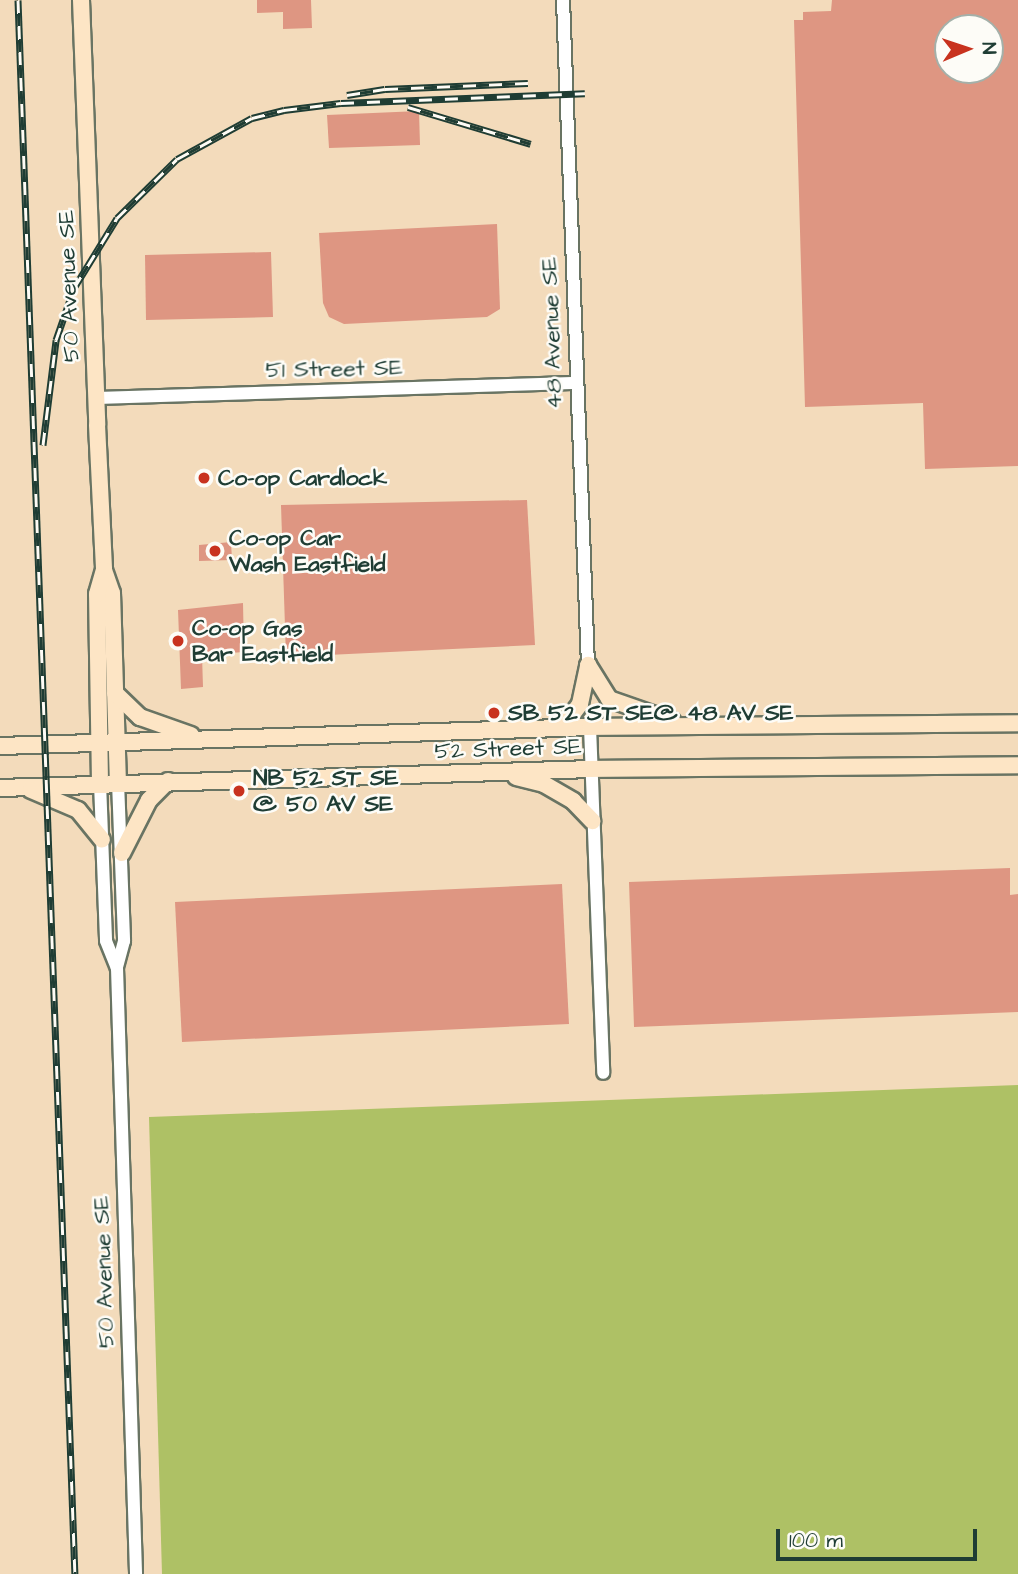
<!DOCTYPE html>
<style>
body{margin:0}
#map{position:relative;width:1018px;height:1574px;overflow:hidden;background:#f3dbbb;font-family:"Architects Daughter",sans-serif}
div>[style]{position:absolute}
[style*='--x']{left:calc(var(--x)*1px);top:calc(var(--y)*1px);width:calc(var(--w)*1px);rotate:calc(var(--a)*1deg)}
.green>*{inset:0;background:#aec165}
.building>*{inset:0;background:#de9682}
.roads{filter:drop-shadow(2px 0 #697463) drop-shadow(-2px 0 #697463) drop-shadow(0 2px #697463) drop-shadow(0 -2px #697463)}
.street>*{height:12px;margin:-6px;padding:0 6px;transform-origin:6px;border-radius:6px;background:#fff}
.secondary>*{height:16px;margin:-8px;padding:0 8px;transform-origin:8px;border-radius:8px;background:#fde5c5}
.rail>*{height:7px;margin-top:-3.5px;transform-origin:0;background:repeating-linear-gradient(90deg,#fdfcf7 0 13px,#1f3d34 0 26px);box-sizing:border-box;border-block:2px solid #1f3d34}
.dots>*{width:19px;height:19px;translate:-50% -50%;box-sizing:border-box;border:4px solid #fdfcf7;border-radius:50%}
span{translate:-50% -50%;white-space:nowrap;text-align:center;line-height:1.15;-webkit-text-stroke:5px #fdfcf7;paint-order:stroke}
.street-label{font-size:23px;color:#1f3d34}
.poi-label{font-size:23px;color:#1f3d34;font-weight:700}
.left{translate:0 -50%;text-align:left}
.north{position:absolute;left:934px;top:14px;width:70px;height:70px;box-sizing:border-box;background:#fdfcf7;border:2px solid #a4b0a9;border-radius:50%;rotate:88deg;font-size:19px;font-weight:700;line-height:28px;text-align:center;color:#1f3d34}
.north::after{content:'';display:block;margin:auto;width:24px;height:32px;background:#c8321e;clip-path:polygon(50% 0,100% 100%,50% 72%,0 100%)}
.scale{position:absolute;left:776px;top:1529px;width:201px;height:32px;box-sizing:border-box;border:4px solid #1f3d34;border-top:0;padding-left:9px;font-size:21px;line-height:24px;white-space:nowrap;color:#1f3d34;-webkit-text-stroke:5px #fdfcf7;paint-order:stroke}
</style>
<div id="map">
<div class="green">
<i style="clip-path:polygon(1018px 1085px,1018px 1574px,162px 1574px,149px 1117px)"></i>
</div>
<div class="building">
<i style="clip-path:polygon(257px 0,311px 0,312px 28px,283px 29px,283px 12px,257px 13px)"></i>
<i style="clip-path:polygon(evenodd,832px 0,1018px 0,1018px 466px,925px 469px,923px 403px,805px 407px,794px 20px,803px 20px,803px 12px,831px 11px,832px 0,948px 28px,990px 28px,990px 70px,948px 70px,948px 28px)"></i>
<i style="clip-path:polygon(419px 111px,420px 145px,329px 148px,327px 115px)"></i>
<i style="clip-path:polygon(497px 224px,500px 309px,487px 317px,344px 324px,329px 317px,323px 303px,319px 233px)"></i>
<i style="clip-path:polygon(271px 252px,273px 317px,146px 320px,145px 255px)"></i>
<i style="clip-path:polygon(527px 500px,535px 645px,286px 657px,281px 505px)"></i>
<i style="clip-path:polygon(231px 542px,232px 560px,199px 561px,199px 545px)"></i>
<i style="clip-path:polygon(243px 603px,244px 652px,202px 655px,203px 687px,181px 689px,178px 610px)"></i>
<i style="clip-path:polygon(1010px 868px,1010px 895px,1018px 894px,1018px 1012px,634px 1027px,629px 882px)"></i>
<i style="clip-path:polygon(562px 884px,569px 1024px,182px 1042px,175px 902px)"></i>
</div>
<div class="roads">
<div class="street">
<i style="--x:563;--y:0;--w:665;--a:87.85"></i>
<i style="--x:95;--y:398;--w:479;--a:-1.8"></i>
<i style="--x:590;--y:727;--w:346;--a:87.8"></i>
<i style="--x:118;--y:782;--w:159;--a:87.8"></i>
<i style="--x:124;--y:941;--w:28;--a:105"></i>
<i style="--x:117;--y:968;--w:606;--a:88.2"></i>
<i style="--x:100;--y:783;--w:158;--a:87.8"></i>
<i style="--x:106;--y:941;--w:29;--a:68"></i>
</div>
<div class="secondary">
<i style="--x:81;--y:0;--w:425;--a:87.8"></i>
<i style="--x:97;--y:425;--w:145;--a:87.2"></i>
<i style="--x:104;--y:570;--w:24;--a:71"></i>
<i style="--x:112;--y:593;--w:189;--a:88.2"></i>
<i style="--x:588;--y:665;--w:40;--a:58"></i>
<i style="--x:609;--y:699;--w:67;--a:19.2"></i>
<i style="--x:115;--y:693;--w:35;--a:44"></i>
<i style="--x:140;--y:717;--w:54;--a:19.4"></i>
<i style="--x:562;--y:728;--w:30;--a:-53"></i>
<i style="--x:580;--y:704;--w:40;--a:-78"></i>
<i style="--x:0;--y:746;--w:590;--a:-1.84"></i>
<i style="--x:590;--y:727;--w:428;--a:-0.5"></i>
<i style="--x:516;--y:777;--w:29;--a:14"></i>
<i style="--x:544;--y:784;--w:34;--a:30"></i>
<i style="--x:573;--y:801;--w:28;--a:46"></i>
<i style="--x:100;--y:783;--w:189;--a:-90.9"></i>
<i style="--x:97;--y:594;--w:25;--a:-74"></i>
<i style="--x:0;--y:788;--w:591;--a:-1.84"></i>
<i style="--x:591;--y:769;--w:427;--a:-0.5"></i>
<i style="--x:31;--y:790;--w:51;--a:23.1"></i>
<i style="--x:78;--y:810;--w:38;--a:51"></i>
<i style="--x:122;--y:853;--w:59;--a:-63"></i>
<i style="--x:149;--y:800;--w:27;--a:-45"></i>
</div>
</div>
<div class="rail">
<i style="--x:18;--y:0;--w:1575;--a:87.93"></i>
<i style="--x:347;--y:95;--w:38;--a:-9"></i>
<i style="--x:385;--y:89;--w:143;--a:-2.4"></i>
<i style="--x:408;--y:107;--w:128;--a:16.7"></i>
<i style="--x:43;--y:445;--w:106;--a:-82.9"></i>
<i style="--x:56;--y:340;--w:55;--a:-70.9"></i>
<i style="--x:74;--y:288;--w:82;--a:-58.4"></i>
<i style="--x:117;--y:218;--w:84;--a:-44.5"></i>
<i style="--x:177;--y:159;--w:85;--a:-28.7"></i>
<i style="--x:252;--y:118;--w:33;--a:-14"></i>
<i style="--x:284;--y:110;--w:57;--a:-7"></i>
<i style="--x:341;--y:103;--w:244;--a:-2.3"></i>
</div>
<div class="dots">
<i style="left:204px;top:478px;background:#c8321e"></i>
<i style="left:215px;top:551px;background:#c8321e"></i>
<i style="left:178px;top:641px;background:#c8321e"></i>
<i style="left:494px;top:713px;background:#c8321e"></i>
<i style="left:239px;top:791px;background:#c8321e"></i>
</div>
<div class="street-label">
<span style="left:69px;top:286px;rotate:-92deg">50 Avenue SE</span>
<span style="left:552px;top:333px;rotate:-92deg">48 Avenue SE</span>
<span style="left:334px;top:369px;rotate:-1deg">51 Street SE</span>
<span style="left:508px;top:749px;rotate:-2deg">52 Street SE</span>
<span style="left:104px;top:1272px;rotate:-92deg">50 Avenue SE</span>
</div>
<div class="poi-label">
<span class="left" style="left:218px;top:478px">Co-op Cardlock</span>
<span class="left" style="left:229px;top:551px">Co-op Car<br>Wash Eastfield</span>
<span class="left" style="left:192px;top:641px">Co-op Gas<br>Bar Eastfield</span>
<span class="left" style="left:508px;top:713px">SB 52 ST SE@ 48 AV SE</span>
<span class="left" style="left:253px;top:791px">NB 52 ST SE<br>@ 50 AV SE</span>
</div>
<div class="north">N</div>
<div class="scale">100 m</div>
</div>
